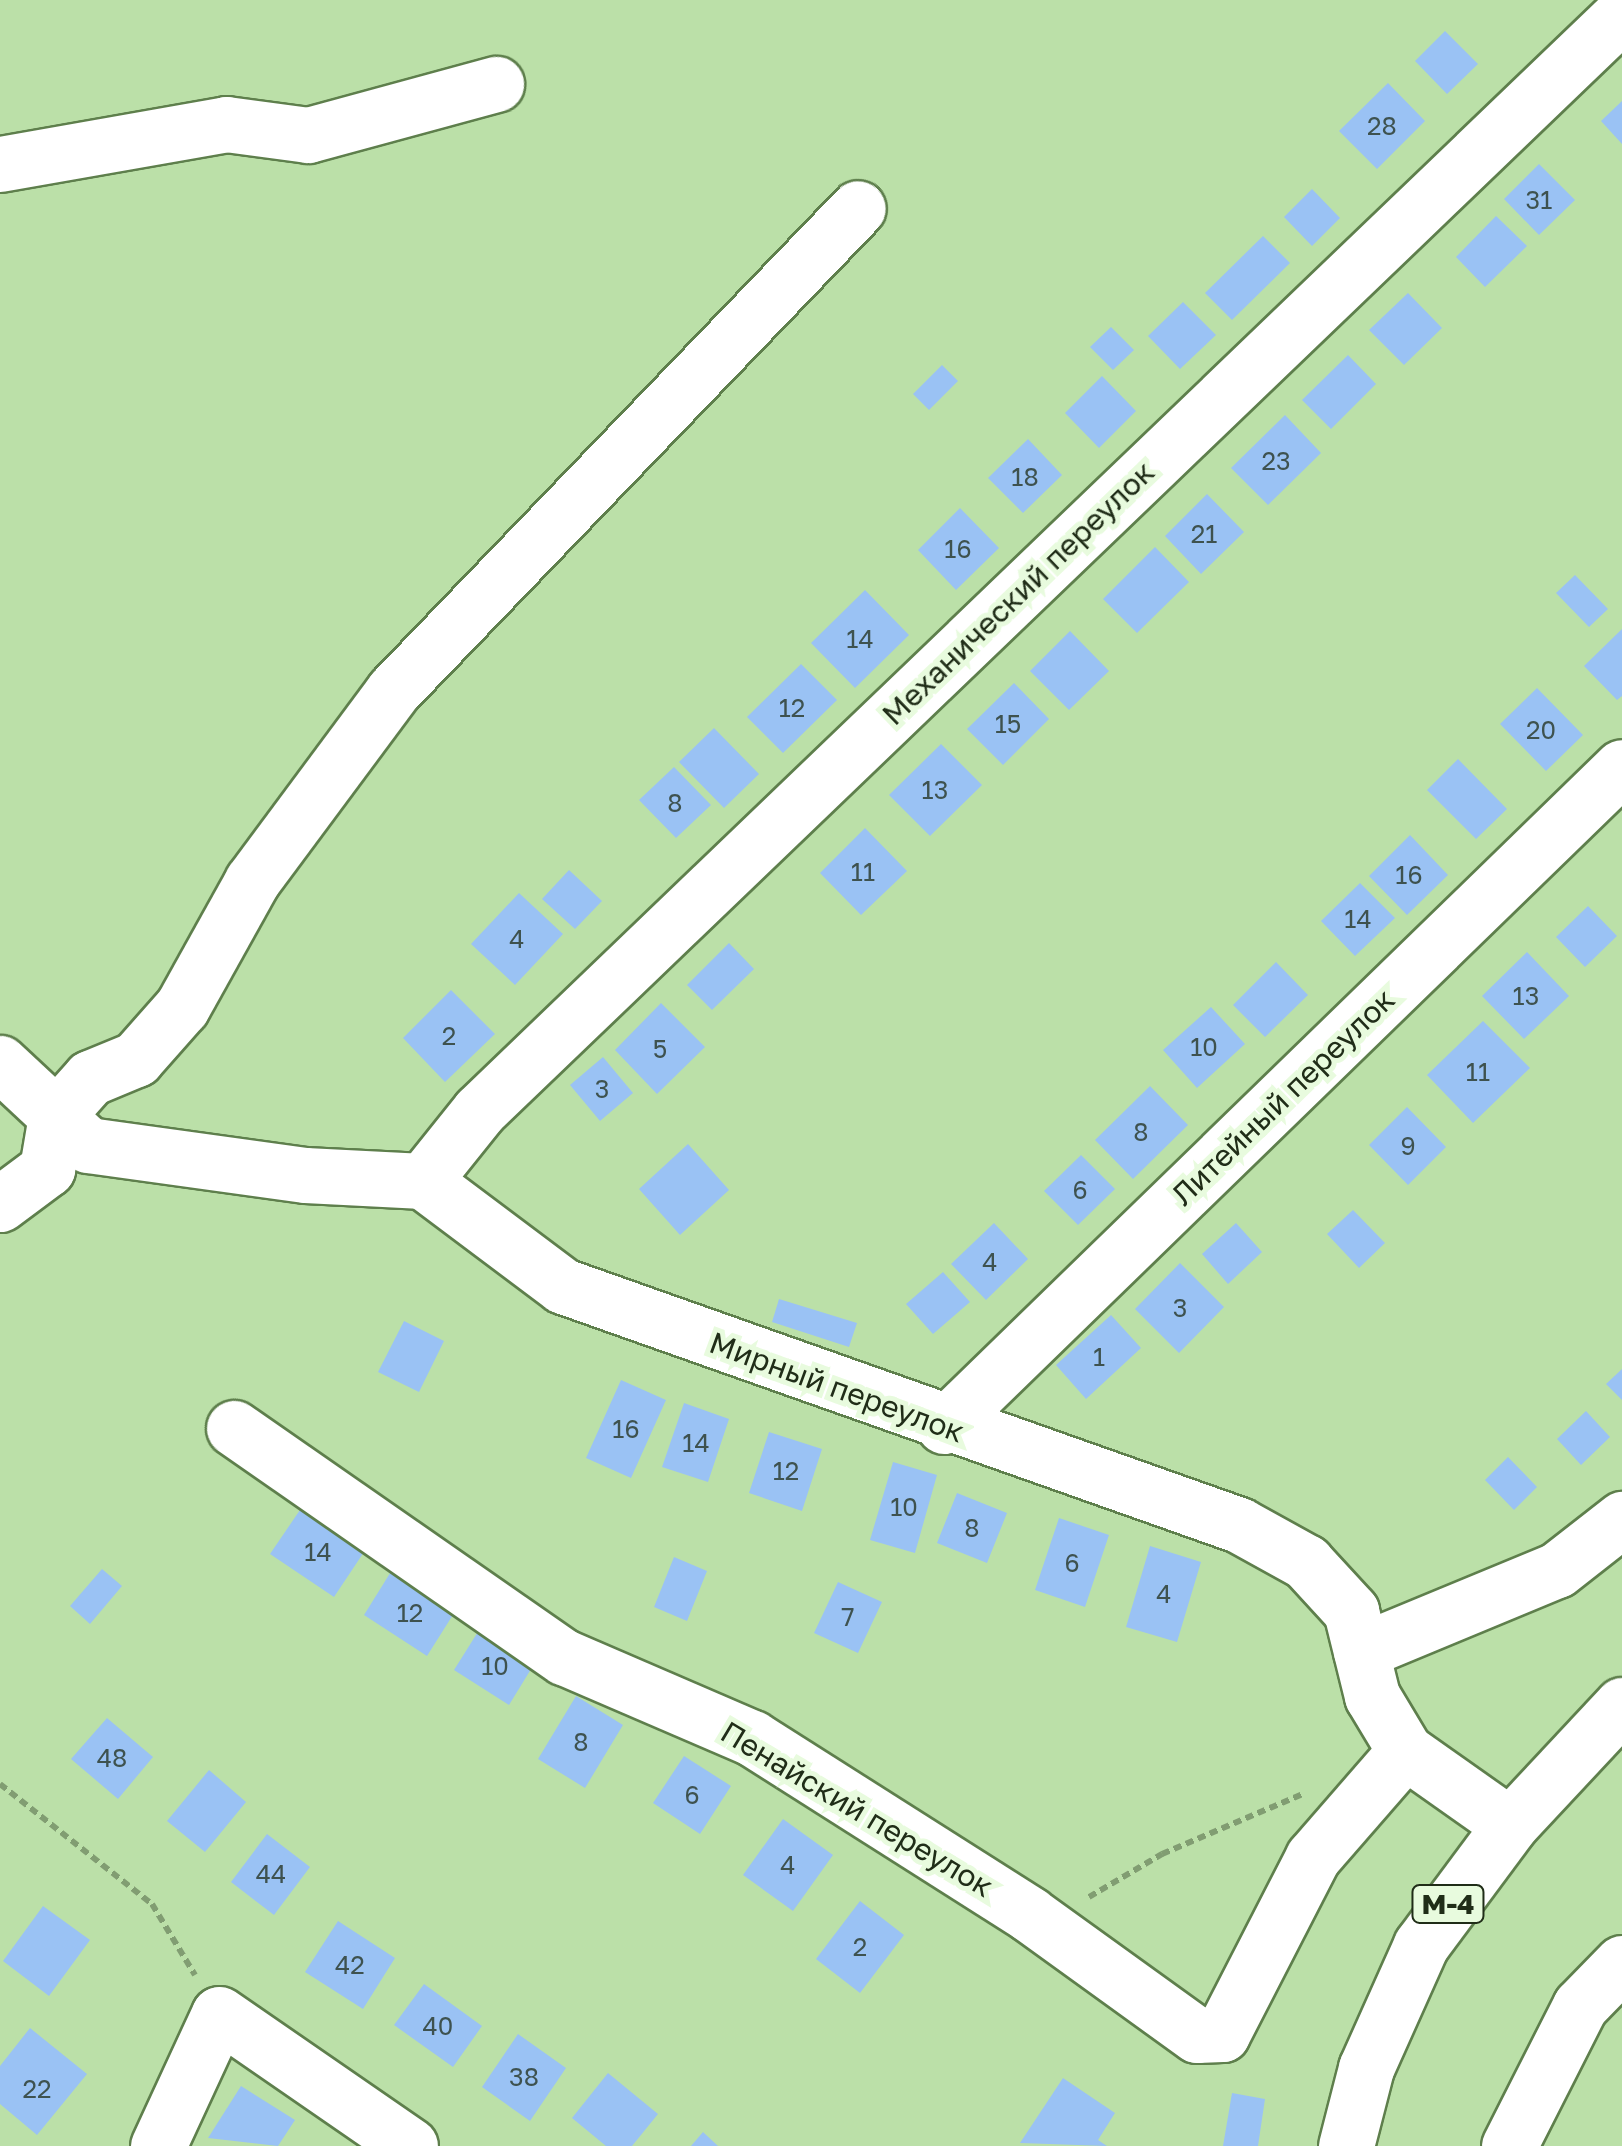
<!DOCTYPE html>
<meta charset="utf-8">
<style>
body{margin:0}
#map{position:relative;width:1622px;height:2146px;overflow:hidden;background:#bbe0a8;font-family:"Golos Text",sans-serif}
div>[style]{position:absolute}
[style*='--x']{left:calc(var(--x)*1px);top:calc(var(--y)*1px);width:calc(var(--w)*1px);rotate:calc(var(--a)*1deg)}
.building>*{inset:0;background:#9ac2f4}
.path>*{height:6px;margin-top:-3px;transform-origin:0;background:repeating-linear-gradient(90deg,#819d72 0 8px,transparent 0 13px)}
.roads{filter:drop-shadow(2px 0 #5e7f4c) drop-shadow(-2px 0 #5e7f4c) drop-shadow(0 2px #5e7f4c) drop-shadow(0 -2px #5e7f4c)}
.minor>*{height:55px;margin:-27.5px;padding:0 27.5px;transform-origin:27.5px;border-radius:27.5px;background:#fff}
.highway>*{height:55px;margin:-27.5px;padding:0 27.5px;transform-origin:27.5px;border-radius:27.5px;background:#fff}
span{translate:-50% -50%;white-space:nowrap;text-align:center;line-height:1.15;-webkit-text-stroke:10px #e8fbde;paint-order:stroke}
.number-label{font-size:25px;color:#3e524f}
.number-label span{-webkit-text-stroke-width:0}
.shield-label span{padding:2px 8px;background:#e8fbde;border:2px solid;border-radius:8px;-webkit-text-stroke-width:0}
.shield-label{font-size:28px;color:#202d18;font-weight:700}
.street-label{font-size:30px;color:#202d18}
</style>
<div id="map">
<div class="building">
<i style="clip-path:polygon(1445px 31px,1478px 64px,1447px 94px,1415px 61px)"></i>
<i style="clip-path:polygon(1388px 83px,1425px 121px,1377px 169px,1339px 131px)"></i>
<i style="clip-path:polygon(1622px 101px,1622px 144px,1601px 121px)"></i>
<i style="clip-path:polygon(1539px 164px,1575px 200px,1539px 235px,1504px 199px)"></i>
<i style="clip-path:polygon(1312px 189px,1340px 218px,1312px 246px,1284px 217px)"></i>
<i style="clip-path:polygon(1496px 216px,1527px 246px,1485px 287px,1456px 257px)"></i>
<i style="clip-path:polygon(1263px 236px,1290px 263px,1232px 320px,1205px 293px)"></i>
<i style="clip-path:polygon(1408px 293px,1442px 328px,1404px 365px,1369px 330px)"></i>
<i style="clip-path:polygon(1183px 302px,1216px 335px,1180px 369px,1148px 336px)"></i>
<i style="clip-path:polygon(1111px 327px,1134px 350px,1113px 370px,1090px 347px)"></i>
<i style="clip-path:polygon(1348px 355px,1376px 384px,1331px 429px,1302px 400px)"></i>
<i style="clip-path:polygon(942px 365px,958px 381px,929px 410px,913px 394px)"></i>
<i style="clip-path:polygon(1102px 376px,1136px 411px,1099px 448px,1065px 413px)"></i>
<i style="clip-path:polygon(1285px 415px,1321px 453px,1268px 505px,1231px 468px)"></i>
<i style="clip-path:polygon(1028px 439px,1062px 475px,1023px 513px,988px 478px)"></i>
<i style="clip-path:polygon(1207px 494px,1244px 532px,1201px 574px,1165px 536px)"></i>
<i style="clip-path:polygon(960px 508px,999px 548px,956px 590px,918px 550px)"></i>
<i style="clip-path:polygon(1155px 547px,1189px 582px,1137px 633px,1103px 599px)"></i>
<i style="clip-path:polygon(1575px 575px,1608px 609px,1589px 627px,1556px 593px)"></i>
<i style="clip-path:polygon(865px 590px,909px 635px,855px 688px,811px 643px)"></i>
<i style="clip-path:polygon(1622px 629px,1622px 696px,1617px 700px,1584px 666px)"></i>
<i style="clip-path:polygon(1070px 631px,1109px 671px,1069px 710px,1030px 671px)"></i>
<i style="clip-path:polygon(801px 664px,837px 700px,783px 753px,747px 717px)"></i>
<i style="clip-path:polygon(1014px 683px,1049px 719px,1003px 765px,967px 729px)"></i>
<i style="clip-path:polygon(1537px 688px,1583px 735px,1546px 771px,1500px 724px)"></i>
<i style="clip-path:polygon(714px 728px,759px 774px,724px 808px,679px 762px)"></i>
<i style="clip-path:polygon(941px 744px,982px 785px,930px 836px,889px 795px)"></i>
<i style="clip-path:polygon(1458px 759px,1507px 809px,1476px 839px,1427px 790px)"></i>
<i style="clip-path:polygon(674px 767px,711px 805px,676px 838px,639px 800px)"></i>
<i style="clip-path:polygon(865px 828px,907px 871px,861px 915px,820px 873px)"></i>
<i style="clip-path:polygon(1410px 835px,1448px 875px,1407px 915px,1369px 876px)"></i>
<i style="clip-path:polygon(569px 870px,602px 901px,575px 929px,542px 899px)"></i>
<i style="clip-path:polygon(1360px 883px,1395px 918px,1355px 956px,1321px 921px)"></i>
<i style="clip-path:polygon(519px 893px,563px 934px,515px 985px,471px 944px)"></i>
<i style="clip-path:polygon(1588px 906px,1617px 936px,1585px 967px,1556px 937px)"></i>
<i style="clip-path:polygon(729px 943px,754px 969px,712px 1010px,687px 985px)"></i>
<i style="clip-path:polygon(1527px 952px,1569px 996px,1524px 1039px,1482px 996px)"></i>
<i style="clip-path:polygon(1276px 962px,1308px 995px,1265px 1037px,1233px 1005px)"></i>
<i style="clip-path:polygon(451px 990px,495px 1034px,445px 1082px,403px 1038px)"></i>
<i style="clip-path:polygon(661px 1003px,705px 1047px,657px 1094px,615px 1050px)"></i>
<i style="clip-path:polygon(1211px 1007px,1245px 1044px,1197px 1088px,1163px 1050px)"></i>
<i style="clip-path:polygon(1483px 1021px,1530px 1068px,1473px 1123px,1427px 1075px)"></i>
<i style="clip-path:polygon(603px 1057px,633px 1093px,600px 1121px,570px 1085px)"></i>
<i style="clip-path:polygon(1150px 1086px,1188px 1125px,1133px 1179px,1095px 1140px)"></i>
<i style="clip-path:polygon(1407px 1107px,1446px 1147px,1408px 1185px,1369px 1145px)"></i>
<i style="clip-path:polygon(688px 1144px,729px 1190px,680px 1235px,639px 1189px)"></i>
<i style="clip-path:polygon(1081px 1155px,1115px 1189px,1078px 1225px,1044px 1191px)"></i>
<i style="clip-path:polygon(1353px 1210px,1385px 1243px,1359px 1268px,1327px 1234px)"></i>
<i style="clip-path:polygon(994px 1223px,1028px 1259px,986px 1300px,951px 1264px)"></i>
<i style="clip-path:polygon(1236px 1223px,1262px 1252px,1228px 1284px,1202px 1254px)"></i>
<i style="clip-path:polygon(1180px 1263px,1224px 1307px,1179px 1353px,1135px 1309px)"></i>
<i style="clip-path:polygon(943px 1272px,970px 1302px,933px 1334px,906px 1304px)"></i>
<i style="clip-path:polygon(779px 1299px,857px 1323px,849px 1347px,772px 1322px)"></i>
<i style="clip-path:polygon(1111px 1315px,1141px 1348px,1086px 1399px,1056px 1365px)"></i>
<i style="clip-path:polygon(404px 1321px,444px 1341px,419px 1392px,378px 1372px)"></i>
<i style="clip-path:polygon(1622px 1369px,1622px 1400px,1606px 1384px)"></i>
<i style="clip-path:polygon(621px 1380px,666px 1400px,631px 1478px,586px 1458px)"></i>
<i style="clip-path:polygon(684px 1403px,729px 1419px,708px 1482px,662px 1467px)"></i>
<i style="clip-path:polygon(1586px 1411px,1610px 1437px,1581px 1465px,1557px 1439px)"></i>
<i style="clip-path:polygon(769px 1432px,822px 1449px,802px 1511px,749px 1493px)"></i>
<i style="clip-path:polygon(1508px 1457px,1537px 1487px,1514px 1510px,1485px 1480px)"></i>
<i style="clip-path:polygon(893px 1462px,937px 1475px,915px 1553px,870px 1540px)"></i>
<i style="clip-path:polygon(957px 1493px,1007px 1513px,987px 1563px,937px 1543px)"></i>
<i style="clip-path:polygon(302px 1507px,366px 1549px,334px 1597px,270px 1554px)"></i>
<i style="clip-path:polygon(1059px 1518px,1109px 1535px,1085px 1607px,1035px 1590px)"></i>
<i style="clip-path:polygon(1150px 1546px,1201px 1562px,1177px 1642px,1126px 1627px)"></i>
<i style="clip-path:polygon(674px 1557px,707px 1571px,687px 1621px,654px 1607px)"></i>
<i style="clip-path:polygon(102px 1569px,122px 1586px,90px 1624px,70px 1606px)"></i>
<i style="clip-path:polygon(392px 1570px,456px 1610px,427px 1656px,364px 1615px)"></i>
<i style="clip-path:polygon(838px 1582px,882px 1602px,858px 1653px,814px 1633px)"></i>
<i style="clip-path:polygon(481px 1627px,536px 1661px,509px 1705px,454px 1670px)"></i>
<i style="clip-path:polygon(576px 1696px,623px 1725px,585px 1788px,538px 1759px)"></i>
<i style="clip-path:polygon(107px 1718px,153px 1757px,118px 1799px,71px 1759px)"></i>
<i style="clip-path:polygon(684px 1756px,731px 1786px,700px 1834px,653px 1803px)"></i>
<i style="clip-path:polygon(209px 1770px,246px 1802px,205px 1852px,167px 1821px)"></i>
<i style="clip-path:polygon(783px 1819px,833px 1855px,793px 1911px,743px 1875px)"></i>
<i style="clip-path:polygon(267px 1834px,310px 1867px,274px 1915px,231px 1882px)"></i>
<i style="clip-path:polygon(860px 1901px,904px 1935px,860px 1993px,816px 1959px)"></i>
<i style="clip-path:polygon(43px 1906px,90px 1940px,49px 1996px,3px 1961px)"></i>
<i style="clip-path:polygon(338px 1921px,395px 1958px,363px 2009px,305px 1972px)"></i>
<i style="clip-path:polygon(424px 1984px,482px 2026px,453px 2067px,394px 2025px)"></i>
<i style="clip-path:polygon(30px 2028px,87px 2074px,37px 2135px,0 2104px,0 2066px)"></i>
<i style="clip-path:polygon(518px 2034px,566px 2068px,530px 2121px,482px 2087px)"></i>
<i style="clip-path:polygon(608px 2073px,658px 2114px,632px 2146px,606px 2146px,572px 2118px)"></i>
<i style="clip-path:polygon(1063px 2078px,1115px 2113px,1098px 2140px,1107px 2146px,1020px 2143px)"></i>
<i style="clip-path:polygon(241px 2086px,295px 2120px,278px 2146px,208px 2138px)"></i>
<i style="clip-path:polygon(1232px 2093px,1265px 2099px,1258px 2146px,1223px 2146px)"></i>
<i style="clip-path:polygon(703px 2132px,718px 2146px,691px 2146px)"></i>
</div>
<div class="path">
<i style="--x:0;--y:1784;--w:194;--a:38.3"></i>
<i style="--x:152;--y:1904;--w:83;--a:58.8"></i>
<i style="--x:1089;--y:1897;--w:85;--a:-30.5"></i>
<i style="--x:1162;--y:1854;--w:153;--a:-23.1"></i>
</div>
<div class="roads">
<div class="minor">
<i style="--x:0;--y:164;--w:230;--a:-10"></i>
<i style="--x:226;--y:124;--w:83;--a:7.6"></i>
<i style="--x:308;--y:135;--w:195;--a:-15.2"></i>
<i style="--x:0;--y:1063;--w:120;--a:43"></i>
<i style="--x:88;--y:1145;--w:219;--a:7.9"></i>
<i style="--x:305;--y:1175;--w:118;--a:2.9"></i>
<i style="--x:423;--y:1181;--w:175;--a:36.9"></i>
<i style="--x:563;--y:1286;--w:717;--a:19.47"></i>
<i style="--x:1239;--y:1525;--w:77;--a:28.9"></i>
<i style="--x:1306;--y:1562;--w:67;--a:47.4"></i>
<i style="--x:1351;--y:1611;--w:88;--a:76.1"></i>
<i style="--x:1372;--y:1696;--w:64;--a:59"></i>
<i style="--x:1405;--y:1751;--w:128;--a:35.2"></i>
<i style="--x:423;--y:1181;--w:90;--a:-51.3"></i>
<i style="--x:479;--y:1111;--w:1584;--a:-43.82"></i>
<i style="--x:0;--y:1204;--w:59;--a:-36.7"></i>
<i style="--x:47;--y:1169;--w:54;--a:-80.4"></i>
<i style="--x:56;--y:1116;--w:51;--a:-48.2"></i>
<i style="--x:90;--y:1078;--w:50;--a:-22.4"></i>
<i style="--x:136;--y:1059;--w:69;--a:-48.5"></i>
<i style="--x:182;--y:1007;--w:144;--a:-60.9"></i>
<i style="--x:252;--y:881;--w:237;--a:-53.4"></i>
<i style="--x:393;--y:691;--w:670;--a:-46.09"></i>
<i style="--x:944;--y:1426;--w:945;--a:-44.19"></i>
<i style="--x:234;--y:1428;--w:402;--a:34.8"></i>
<i style="--x:564;--y:1657;--w:205;--a:23.3"></i>
<i style="--x:752;--y:1738;--w:328;--a:32.4"></i>
<i style="--x:1029;--y:1914;--w:207;--a:35.8"></i>
<i style="--x:1197;--y:2035;--w:25;--a:-2"></i>
<i style="--x:1222;--y:2034;--w:199;--a:-62.8"></i>
<i style="--x:1313;--y:1857;--w:140;--a:-49"></i>
<i style="--x:1361;--y:1651;--w:212;--a:-22.5"></i>
<i style="--x:1557;--y:1570;--w:83;--a:-38.1"></i>
<i style="--x:158;--y:2146;--w:145;--a:-65.2"></i>
<i style="--x:219;--y:2014;--w:232;--a:34.6"></i>
<i style="--x:1509;--y:2146;--w:157;--a:-63.1"></i>
<i style="--x:1580;--y:2006;--w:60;--a:-45.7"></i>
</div>
<div class="highway">
<i style="--x:1346;--y:2146;--w:81;--a:-75.6"></i>
<i style="--x:1366;--y:2068;--w:135;--a:-65.9"></i>
<i style="--x:1421;--y:1945;--w:149;--a:-53.4"></i>
<i style="--x:1510;--y:1825;--w:164;--a:-47"></i>
</div>
</div>
<div class="number-label">
<span style="left:1382px;top:126px">28</span>
<span style="left:1539px;top:200px">31</span>
<span style="left:1276px;top:461px">23</span>
<span style="left:1025px;top:477px">18</span>
<span style="left:1204px;top:534px">21</span>
<span style="left:958px;top:549px">16</span>
<span style="left:860px;top:639px">14</span>
<span style="left:792px;top:708px">12</span>
<span style="left:1008px;top:724px">15</span>
<span style="left:1541px;top:730px">20</span>
<span style="left:935px;top:790px">13</span>
<span style="left:675px;top:803px">8</span>
<span style="left:863px;top:872px">11</span>
<span style="left:1409px;top:875px">16</span>
<span style="left:1358px;top:919px">14</span>
<span style="left:517px;top:939px">4</span>
<span style="left:1526px;top:996px">13</span>
<span style="left:449px;top:1036px">2</span>
<span style="left:1204px;top:1047px">10</span>
<span style="left:660px;top:1049px">5</span>
<span style="left:1478px;top:1072px">11</span>
<span style="left:602px;top:1089px">3</span>
<span style="left:1141px;top:1132px">8</span>
<span style="left:1408px;top:1146px">9</span>
<span style="left:1080px;top:1190px">6</span>
<span style="left:990px;top:1262px">4</span>
<span style="left:1180px;top:1308px">3</span>
<span style="left:1099px;top:1357px">1</span>
<span style="left:626px;top:1429px">16</span>
<span style="left:696px;top:1443px">14</span>
<span style="left:786px;top:1471px">12</span>
<span style="left:904px;top:1507px">10</span>
<span style="left:972px;top:1528px">8</span>
<span style="left:318px;top:1552px">14</span>
<span style="left:1072px;top:1563px">6</span>
<span style="left:1164px;top:1594px">4</span>
<span style="left:410px;top:1613px">12</span>
<span style="left:848px;top:1617px">7</span>
<span style="left:495px;top:1666px">10</span>
<span style="left:581px;top:1742px">8</span>
<span style="left:112px;top:1758px">48</span>
<span style="left:692px;top:1795px">6</span>
<span style="left:788px;top:1865px">4</span>
<span style="left:271px;top:1874px">44</span>
<span style="left:860px;top:1947px">2</span>
<span style="left:350px;top:1965px">42</span>
<span style="left:438px;top:2026px">40</span>
<span style="left:524px;top:2077px">38</span>
<span style="left:37px;top:2089px">22</span>
</div>
<div class="shield-label">
<span style="left:1448px;top:1904px">М-4</span>
</div>
<div class="street-label">
<span style="left:1018px;top:593px;rotate:-44deg">Механический переулок</span>
<span style="left:1283px;top:1097px;rotate:-44deg">Литейный переулок</span>
<span style="left:837px;top:1387px;rotate:20deg">Мирный переулок</span>
<span style="left:857px;top:1809px;rotate:31deg">Пенайский переулок</span>
</div>
</div>
